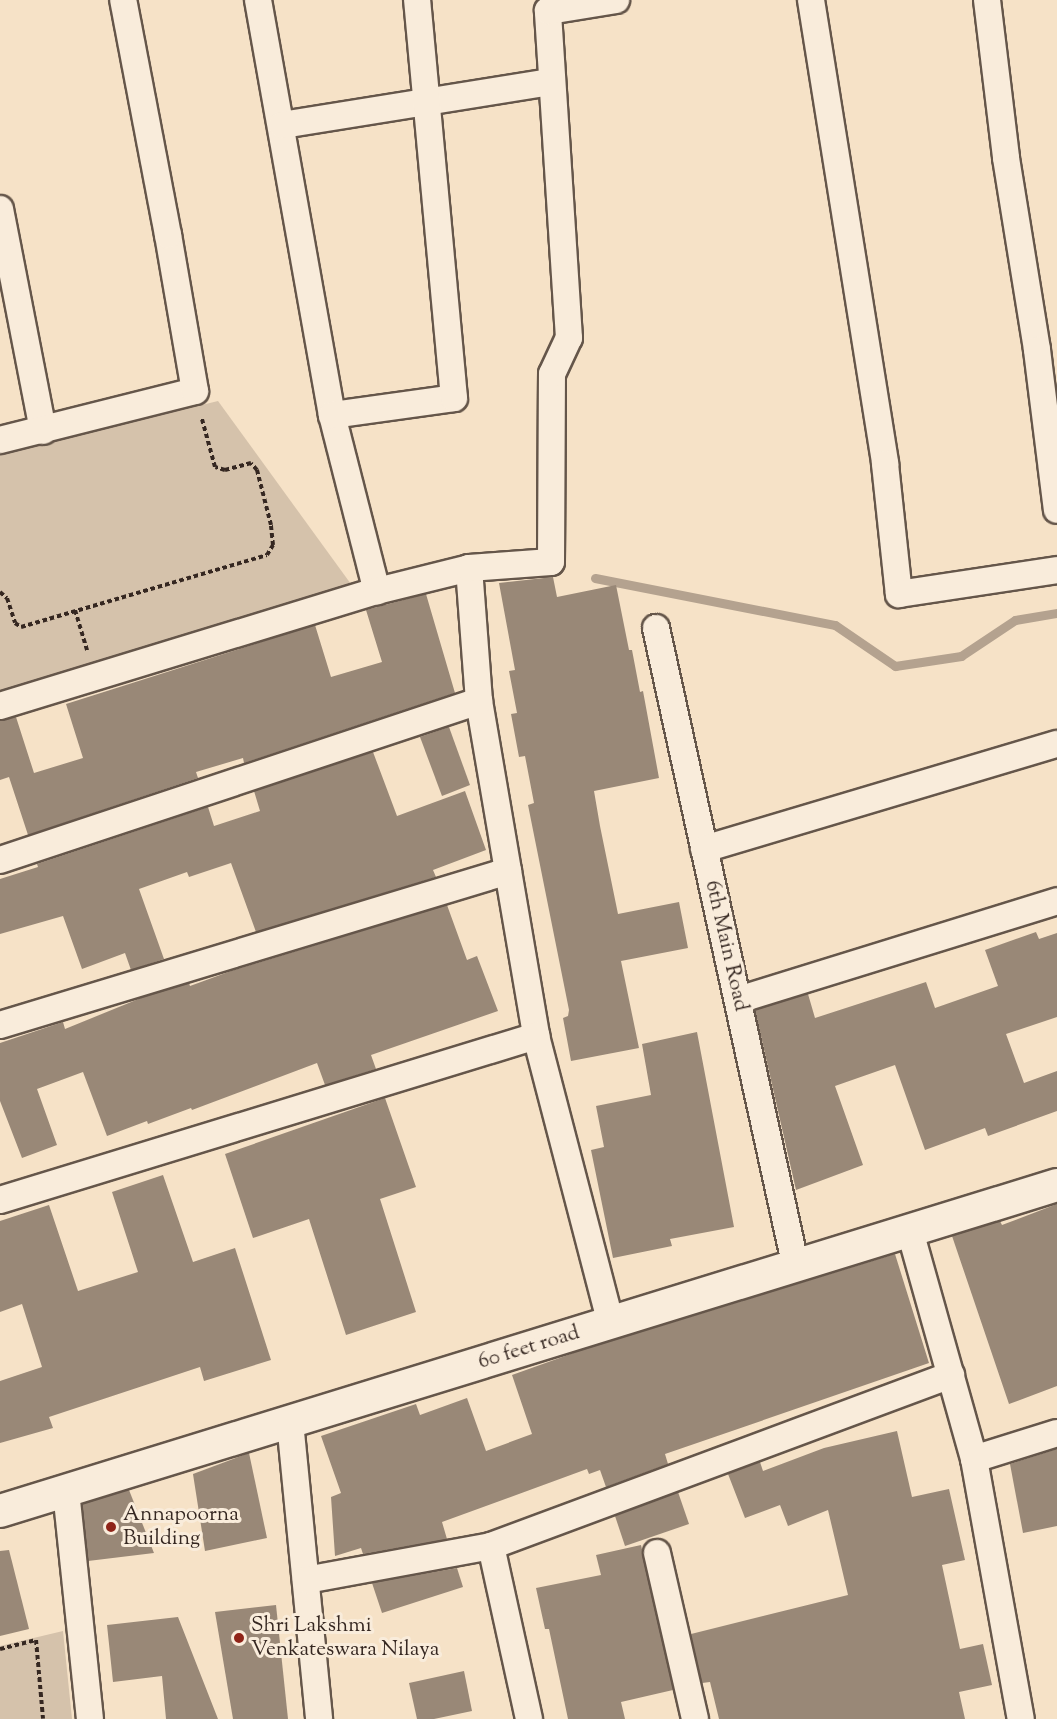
<!DOCTYPE html>
<style>
body{margin:0}
#map{position:relative;width:1057px;height:1719px;overflow:hidden;background:#f6e2c7;font-family:"Sorts Mill Goudy",serif}
div>[style]{position:absolute}
[style*='--x']{left:calc(var(--x)*1px);top:calc(var(--y)*1px);width:calc(var(--w)*1px);rotate:calc(var(--a)*1deg)}
.green>*{inset:0;background:#d5c2ab}
.stream>*{height:9px;margin:-4.5px;padding:0 4.5px;transform-origin:4.5px;border-radius:4.5px;background:#b4a28f}
.building>*{inset:0;background:#987}
.path>*{height:4px;margin-top:-2px;transform-origin:0;background:repeating-linear-gradient(90deg,#352721 0 4.5px,transparent 0 7.5px)}
.roads{filter:drop-shadow(2px 0 #65564a) drop-shadow(-2px 0 #65564a) drop-shadow(0 2px #65564a) drop-shadow(0 -2px #65564a)}
.minor>*{height:26px;margin:-13px;padding:0 13px;transform-origin:13px;border-radius:13px;background:#f9ecdb}
.tertiary>*{height:32px;margin:-16px;padding:0 16px;transform-origin:16px;border-radius:16px;background:#f9ecdb}
.dots>*{width:16px;height:16px;translate:-50% -50%;box-sizing:border-box;border:3px solid #f9ecdb;border-radius:50%}
span{translate:-50% -50%;white-space:nowrap;text-align:center;line-height:1.15;-webkit-text-stroke:6px #f9ecdb;paint-order:stroke}
.street-label{font-size:21px;color:#352721}
.poi-label{font-size:21px;color:#352721}
.left{translate:0 -50%;text-align:left}
</style>
<div id="map">
<div class="green">
<i style="clip-path:polygon(218px 401px,356px 591px,0 700px,0 455px)"></i>
<i style="clip-path:polygon(63px 1631px,72px 1719px,0 1719px,0 1646px)"></i>
</div>
<div class="stream">
<i style="--x:595;--y:578;--w:245;--a:11.1"></i>
<i style="--x:835;--y:625;--w:73;--a:34.3"></i>
<i style="--x:895;--y:666;--w:67;--a:-8.6"></i>
<i style="--x:961;--y:656;--w:65;--a:-33.7"></i>
<i style="--x:1015;--y:620;--w:43;--a:-9.5"></i>
</div>
<div class="building">
<i style="clip-path:polygon(553px 577px,557px 597px,616px 585px,629px 650px,632px 650px,640px 692px,643px 691px,659px 778px,594px 791px,600px 826px,618px 914px,679px 902px,688px 948px,621px 961px,639px 1048px,571px 1061px,563px 1018px,568px 1016px,569px 1010px,528px 805px,534px 803px,525px 756px,519px 757px,511px 714px,517px 713px,509px 671px,515px 670px,499px 583px)"></i>
<i style="clip-path:polygon(426px 594px,455px 693px,244px 763px,243px 758px,196px 772px,198px 778px,28px 835px,9px 777px,0 780px,0 721px,16px 717px,34px 773px,83px 758px,66px 704px,315px 625px,331px 677px,382px 662px,366px 610px)"></i>
<i style="clip-path:polygon(449px 727px,470px 785px,442px 796px,420px 737px)"></i>
<i style="clip-path:polygon(373px 752px,397px 816px,465px 791px,486px 850px,433px 870px,436px 877px,256px 932px,231px 863px,189px 877px,187px 872px,139px 889px,164px 959px,131px 970px,125px 953px,82px 969px,63px 916px,0 934px,0 879px,38px 867px,37px 864px,208px 807px,214px 826px,260px 811px,254px 791px)"></i>
<i style="clip-path:polygon(447px 905px,467px 960px,477px 956px,498px 1011px,371px 1055px,376px 1069px,325px 1085px,317px 1063px,192px 1110px,191px 1108px,148px 1124px,147px 1121px,107px 1136px,83px 1072px,37px 1089px,57px 1145px,22px 1158px,0 1101px,0 1043px,63px 1022px,65px 1029px,141px 998px,189px 983px,190px 986px,231px 971px)"></i>
<i style="clip-path:polygon(1036px 932px,1039px 939px,1057px 933px,1057px 1017px,1006px 1034px,1024px 1083px,1057px 1071px,1057px 1111px,988px 1136px,985px 1128px,925px 1150px,895px 1065px,835px 1086px,863px 1165px,796px 1190px,755px 1010px,808px 994px,815px 1018px,926px 982px,935px 1008px,998px 986px,985px 950px)"></i>
<i style="clip-path:polygon(697px 1032px,734px 1227px,670px 1239px,672px 1246px,613px 1258px,591px 1150px,604px 1147px,596px 1106px,651px 1095px,642px 1044px)"></i>
<i style="clip-path:polygon(385px 1098px,416px 1187px,380px 1199px,416px 1312px,346px 1335px,309px 1219px,253px 1238px,225px 1154px)"></i>
<i style="clip-path:polygon(163px 1175px,193px 1262px,235px 1248px,271px 1360px,204px 1381px,200px 1367px,49px 1417px,53px 1428px,0 1443px,0 1381px,42px 1367px,22px 1304px,0 1312px,0 1221px,49px 1205px,78px 1291px,138px 1272px,112px 1192px)"></i>
<i style="clip-path:polygon(1057px 1204px,1057px 1386px,1009px 1404px,952px 1236px,1000px 1221px,1002px 1225px)"></i>
<i style="clip-path:polygon(895px 1254px,929px 1363px,665px 1454px,668px 1464px,606px 1487px,600px 1470px,589px 1474px,587px 1469px,442px 1522px,447px 1539px,363px 1554px,361px 1548px,335px 1556px,331px 1497px,341px 1493px,321px 1436px,416px 1404px,420px 1415px,467px 1398px,486px 1451px,532px 1434px,512px 1375px,579px 1351px)"></i>
<i style="clip-path:polygon(897px 1431px,912px 1497px,949px 1489px,965px 1560px,942px 1565px,960px 1649px,983px 1644px,992px 1685px,959px 1692px,965px 1719px,719px 1719px,710px 1682px,702px 1683px,691px 1634px,848px 1595px,828px 1510px,788px 1526px,780px 1505px,745px 1518px,728px 1474px,760px 1462px,763px 1471px,824px 1448px)"></i>
<i style="clip-path:polygon(1057px 1449px,1057px 1526px,1023px 1533px,1010px 1464px)"></i>
<i style="clip-path:polygon(249px 1453px,267px 1538px,205px 1551px,193px 1474px)"></i>
<i style="clip-path:polygon(129px 1490px,154px 1553px,88px 1561px,82px 1504px)"></i>
<i style="clip-path:polygon(678px 1492px,689px 1524px,625px 1546px,615px 1516px)"></i>
<i style="clip-path:polygon(641px 1545px,673px 1690px,621px 1702px,625px 1719px,568px 1719px,549px 1629px,545px 1629px,536px 1588px,601px 1575px,596px 1555px)"></i>
<i style="clip-path:polygon(9px 1550px,29px 1629px,0 1636px,0 1551px)"></i>
<i style="clip-path:polygon(457px 1568px,463px 1587px,382px 1613px,372px 1583px)"></i>
<i style="clip-path:polygon(276px 1605px,288px 1719px,233px 1719px,215px 1612px)"></i>
<i style="clip-path:polygon(178px 1617px,218px 1719px,166px 1719px,162px 1676px,113px 1682px,107px 1625px)"></i>
<i style="clip-path:polygon(464px 1671px,472px 1711px,434px 1719px,417px 1719px,409px 1683px)"></i>
</div>
<div class="path">
<i style="--x:0;--y:592;--w:9;--a:41"></i>
<i style="--x:7;--y:598;--w:26;--a:72"></i>
<i style="--x:15;--y:623;--w:7;--a:34"></i>
<i style="--x:21;--y:627;--w:256;--a:-16.3"></i>
<i style="--x:267;--y:555;--w:12;--a:-59"></i>
<i style="--x:273;--y:545;--w:20;--a:-96"></i>
<i style="--x:271;--y:525;--w:57;--a:-104.3"></i>
<i style="--x:257;--y:470;--w:9;--a:-131"></i>
<i style="--x:251;--y:463;--w:27;--a:165"></i>
<i style="--x:225;--y:470;--w:10;--a:-163"></i>
<i style="--x:215;--y:467;--w:50;--a:-105.2"></i>
<i style="--x:75;--y:610;--w:42;--a:73.3"></i>
<i style="--x:0;--y:1649;--w:37;--a:-14"></i>
<i style="--x:36;--y:1640;--w:79;--a:84.9"></i>
</div>
<div class="roads">
<div class="minor">
<i style="--x:258;--y:0;--w:422;--a:79.9"></i>
<i style="--x:332;--y:415;--w:182;--a:75.7"></i>
<i style="--x:811;--y:0;--w:470;--a:80.9"></i>
<i style="--x:885;--y:464;--w:131;--a:83.9"></i>
<i style="--x:899;--y:594;--w:160;--a:-8.6"></i>
<i style="--x:987;--y:0;--w:159;--a:83.1"></i>
<i style="--x:1006;--y:158;--w:194;--a:80.8"></i>
<i style="--x:1037;--y:350;--w:161;--a:82.9"></i>
<i style="--x:282;--y:125;--w:272;--a:-9.1"></i>
<i style="--x:0;--y:209;--w:226;--a:79"></i>
<i style="--x:332;--y:415;--w:123;--a:-7.9"></i>
<i style="--x:454;--y:398;--w:400;--a:-95.3"></i>
<i style="--x:0;--y:440;--w:201;--a:-14.1"></i>
<i style="--x:195;--y:391;--w:158;--a:-99.8"></i>
<i style="--x:168;--y:235;--w:239;--a:-100.8"></i>
<i style="--x:469;--y:568;--w:133;--a:85.7"></i>
<i style="--x:479;--y:701;--w:340;--a:80.3"></i>
<i style="--x:536;--y:1036;--w:297;--a:75.4"></i>
<i style="--x:656;--y:628;--w:650;--a:77.65"></i>
<i style="--x:0;--y:706;--w:394;--a:-17"></i>
<i style="--x:377;--y:591;--w:95;--a:-14"></i>
<i style="--x:469;--y:568;--w:82;--a:-4.2"></i>
<i style="--x:551;--y:562;--w:188;--a:-89.7"></i>
<i style="--x:552;--y:374;--w:40;--a:-65"></i>
<i style="--x:569;--y:338;--w:328;--a:-93.7"></i>
<i style="--x:548;--y:11;--w:69;--a:-9.2"></i>
<i style="--x:704;--y:849;--w:368;--a:-16.6"></i>
<i style="--x:0;--y:860;--w:505;--a:-18.36"></i>
<i style="--x:738;--y:1000;--w:334;--a:-17.2"></i>
<i style="--x:0;--y:1025;--w:531;--a:-16.86"></i>
<i style="--x:0;--y:1200;--w:561;--a:-17.01"></i>
<i style="--x:910;--y:1231;--w:237;--a:74.3"></i>
<i style="--x:974;--y:1459;--w:264;--a:79.8"></i>
<i style="--x:290;--y:1422;--w:298;--a:84.4"></i>
<i style="--x:974;--y:1459;--w:87;--a:-17.4"></i>
<i style="--x:66;--y:1491;--w:229;--a:84"></i>
<i style="--x:491;--y:1546;--w:177;--a:77.6"></i>
<i style="--x:657;--y:1553;--w:170;--a:77.1"></i>
<i style="--x:306;--y:1580;--w:188;--a:-10.4"></i>
<i style="--x:491;--y:1546;--w:491;--a:-20.4"></i>
</div>
<div class="tertiary">
<i style="--x:0;--y:1511;--w:1106;--a:-17.14"></i>
</div>
</div>
<div class="dots">
<i style="left:111px;top:1527px;background:#8f2418"></i>
<i style="left:239px;top:1638px;background:#8f2418"></i>
</div>
<div class="street-label">
<span style="left:726px;top:946px;rotate:77deg">6th Main Road</span>
<span style="left:529px;top:1348px;rotate:-17deg">60 feet road</span>
</div>
<div class="poi-label">
<span class="left" style="left:123px;top:1527px">Annapoorna<br>Building</span>
<span class="left" style="left:251px;top:1638px">Shri Lakshmi<br>Venkateswara Nilaya</span>
</div>
</div>
